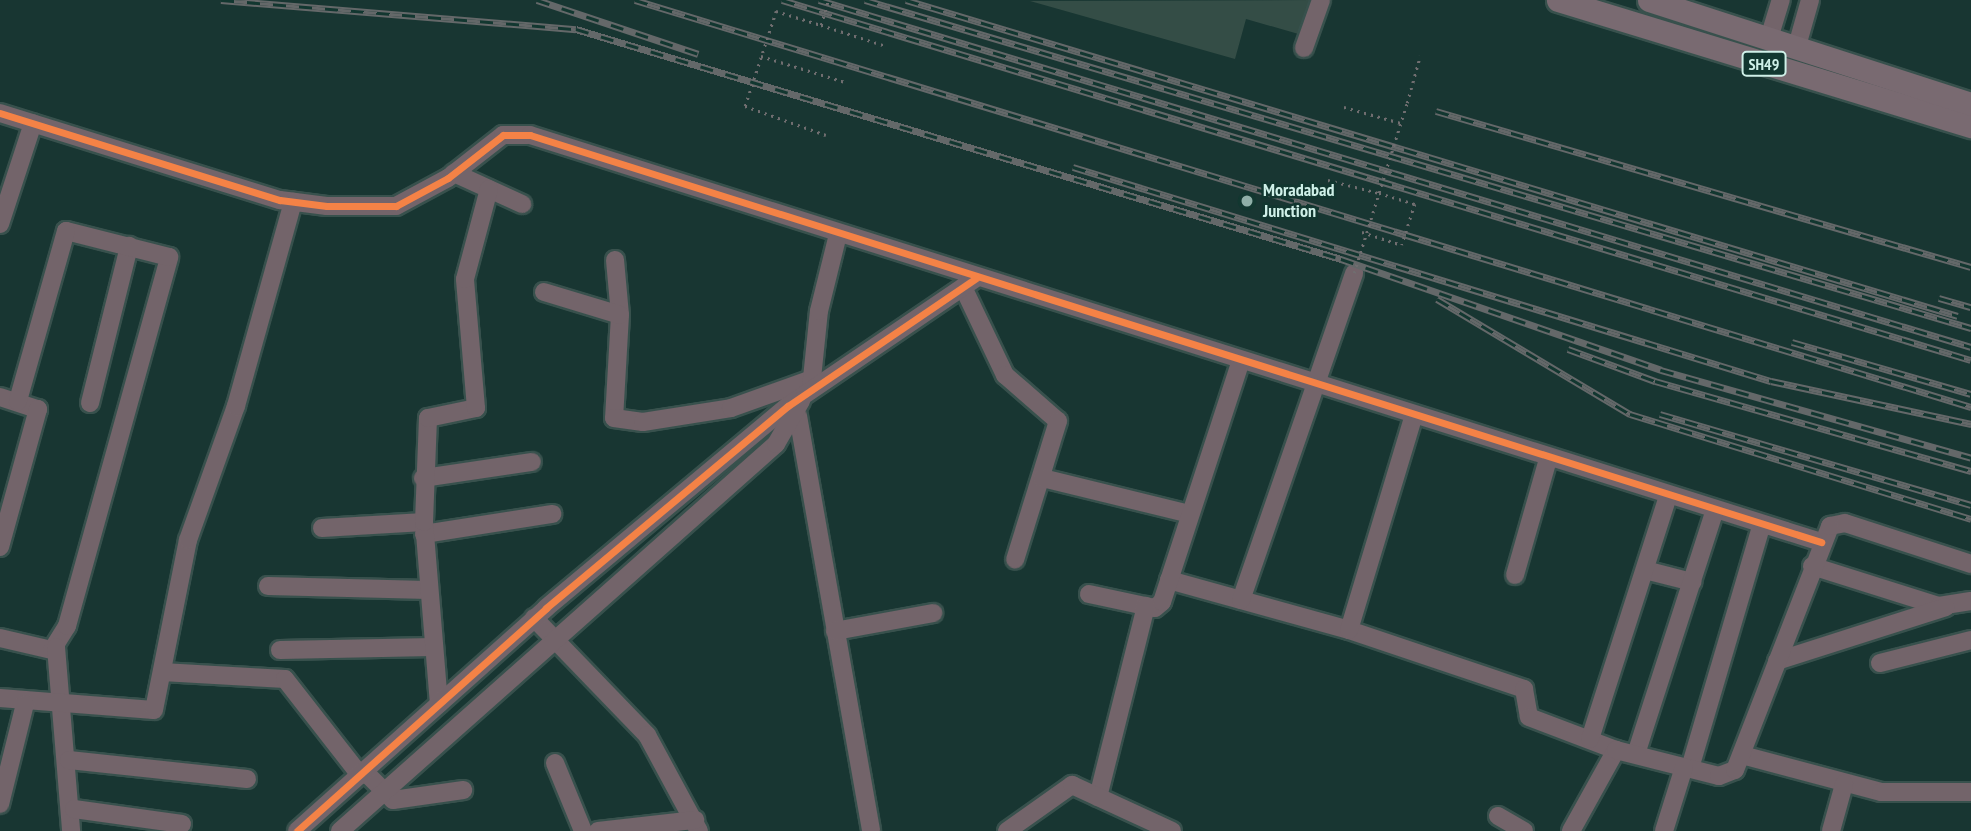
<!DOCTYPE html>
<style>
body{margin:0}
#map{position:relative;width:1971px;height:831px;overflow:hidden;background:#183632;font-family:"PT Sans Narrow",sans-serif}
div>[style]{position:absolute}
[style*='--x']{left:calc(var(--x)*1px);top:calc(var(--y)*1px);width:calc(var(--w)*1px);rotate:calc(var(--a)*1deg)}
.building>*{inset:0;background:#344d46}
.path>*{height:2.5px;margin-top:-1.25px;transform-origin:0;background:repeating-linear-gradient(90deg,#706e70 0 2px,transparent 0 7px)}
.roads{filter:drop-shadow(2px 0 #38514d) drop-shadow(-2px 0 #38514d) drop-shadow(0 2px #38514d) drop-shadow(0 -2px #38514d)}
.minor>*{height:18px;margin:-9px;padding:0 9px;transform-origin:9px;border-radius:9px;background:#73646a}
.major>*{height:23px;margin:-11.5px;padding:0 11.5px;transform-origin:11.5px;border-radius:11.5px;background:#796a71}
.rail>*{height:7px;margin-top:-3.5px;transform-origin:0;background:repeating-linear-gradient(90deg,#123730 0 13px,#646869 0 26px);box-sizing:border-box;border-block:2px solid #646869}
.path-bridge>*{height:2.5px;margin-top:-1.25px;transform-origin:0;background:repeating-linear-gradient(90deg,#706e70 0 2px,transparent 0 7px)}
.cycleway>*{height:7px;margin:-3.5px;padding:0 3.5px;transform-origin:3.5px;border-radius:3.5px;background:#f48246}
.dots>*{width:19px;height:19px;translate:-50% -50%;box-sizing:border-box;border:4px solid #123730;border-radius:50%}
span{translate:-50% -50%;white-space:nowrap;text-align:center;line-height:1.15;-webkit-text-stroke:5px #123730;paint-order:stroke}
.shield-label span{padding:2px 5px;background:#123730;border:2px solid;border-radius:5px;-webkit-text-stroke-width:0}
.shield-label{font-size:16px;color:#cff0e8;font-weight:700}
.poi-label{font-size:18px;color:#cff0e8;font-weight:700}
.left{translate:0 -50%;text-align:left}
</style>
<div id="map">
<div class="building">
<i style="clip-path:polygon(1312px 0,1302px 35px,1246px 19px,1235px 59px,1030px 1px)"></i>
</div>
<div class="path">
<i style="--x:821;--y:25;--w:68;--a:17.9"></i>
<i style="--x:761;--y:56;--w:88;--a:17.2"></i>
<i style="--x:1407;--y:103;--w:49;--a:-74.5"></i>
<i style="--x:745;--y:106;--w:86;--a:19.7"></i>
<i style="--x:1344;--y:107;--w:59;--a:15.7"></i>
<i style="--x:1328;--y:180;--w:53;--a:14.3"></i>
<i style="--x:1362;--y:232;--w:42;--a:18"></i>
</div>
<div class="roads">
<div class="minor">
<i style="--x:1770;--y:35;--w:37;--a:-73"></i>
<i style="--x:1797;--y:46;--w:48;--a:-74.2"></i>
<i style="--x:1304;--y:48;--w:51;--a:-70.5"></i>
<i style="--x:0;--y:113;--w:293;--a:17.3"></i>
<i style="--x:280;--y:200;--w:47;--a:7.3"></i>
<i style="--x:327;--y:206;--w:69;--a:0"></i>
<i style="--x:396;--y:206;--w:59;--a:-28.3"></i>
<i style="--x:448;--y:178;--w:70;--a:-38"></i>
<i style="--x:503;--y:135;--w:27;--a:0"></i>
<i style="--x:530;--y:135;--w:1354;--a:17.5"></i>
<i style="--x:454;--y:173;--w:75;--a:24.5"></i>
<i style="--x:0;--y:224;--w:106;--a:-71.9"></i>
<i style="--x:615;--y:260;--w:55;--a:84.8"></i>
<i style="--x:620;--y:315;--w:103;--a:93.3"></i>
<i style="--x:614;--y:418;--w:29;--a:8"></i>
<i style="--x:643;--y:422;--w:89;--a:-9"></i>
<i style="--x:731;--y:408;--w:86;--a:-19.7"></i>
<i style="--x:963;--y:287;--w:98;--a:64.5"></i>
<i style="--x:1005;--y:375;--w:70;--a:41"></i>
<i style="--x:1058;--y:421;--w:145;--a:107.2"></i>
<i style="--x:544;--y:292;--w:79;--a:16.8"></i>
<i style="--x:811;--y:388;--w:77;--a:-84.1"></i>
<i style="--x:819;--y:311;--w:79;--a:-76.1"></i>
<i style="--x:0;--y:397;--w:40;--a:18"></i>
<i style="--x:38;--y:409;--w:143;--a:105.4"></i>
<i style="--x:90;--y:403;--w:162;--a:-76"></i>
<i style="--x:798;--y:416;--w:421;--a:80"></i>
<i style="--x:423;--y:478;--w:110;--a:-8.4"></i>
<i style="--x:1042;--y:478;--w:152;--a:13.7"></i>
<i style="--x:322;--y:528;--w:102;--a:-3.4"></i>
<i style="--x:424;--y:534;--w:130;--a:-8.9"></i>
<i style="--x:1812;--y:566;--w:133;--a:17.5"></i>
<i style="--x:1939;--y:606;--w:32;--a:-9"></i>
<i style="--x:1645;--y:570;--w:49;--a:14.3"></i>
<i style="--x:1515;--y:575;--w:121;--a:-74.1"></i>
<i style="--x:1169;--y:580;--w:187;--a:15.5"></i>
<i style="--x:1349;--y:630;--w:185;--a:18.6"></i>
<i style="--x:1524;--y:689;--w:28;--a:80"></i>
<i style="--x:1529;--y:717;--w:93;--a:20.8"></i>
<i style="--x:268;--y:586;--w:160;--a:1.4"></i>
<i style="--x:1089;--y:594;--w:67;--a:12"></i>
<i style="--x:1155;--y:608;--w:9;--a:-41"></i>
<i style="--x:1162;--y:602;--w:250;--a:-71.9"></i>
<i style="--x:1241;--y:600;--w:346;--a:-70.9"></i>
<i style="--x:534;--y:618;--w:163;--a:46"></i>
<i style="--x:647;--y:735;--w:109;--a:61.6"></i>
<i style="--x:1349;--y:630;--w:221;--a:-73.2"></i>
<i style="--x:835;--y:631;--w:100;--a:-10.4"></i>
<i style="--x:0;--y:638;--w:53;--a:13"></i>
<i style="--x:52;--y:650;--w:28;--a:-58"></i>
<i style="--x:67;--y:626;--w:383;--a:-74.5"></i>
<i style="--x:169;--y:257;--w:106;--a:-165.8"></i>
<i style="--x:66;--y:231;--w:177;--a:105.8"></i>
<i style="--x:56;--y:647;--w:185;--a:85.3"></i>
<i style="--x:280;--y:650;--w:153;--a:-1.1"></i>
<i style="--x:1777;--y:661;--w:177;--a:-17.7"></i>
<i style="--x:1880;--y:663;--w:94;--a:-14.2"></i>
<i style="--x:162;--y:672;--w:123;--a:3.3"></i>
<i style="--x:285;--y:679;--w:122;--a:52"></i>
<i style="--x:0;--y:698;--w:154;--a:4.5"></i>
<i style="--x:154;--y:710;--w:173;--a:-78.7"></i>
<i style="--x:188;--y:540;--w:142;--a:-70.3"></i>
<i style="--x:236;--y:406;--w:212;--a:-74.4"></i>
<i style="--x:439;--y:704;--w:183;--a:-94.7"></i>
<i style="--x:424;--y:522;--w:104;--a:-87.8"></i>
<i style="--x:428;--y:418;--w:49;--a:-11.8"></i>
<i style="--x:476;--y:408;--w:129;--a:-94.9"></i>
<i style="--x:465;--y:279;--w:93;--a:-75.1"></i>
<i style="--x:1590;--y:739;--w:255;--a:-72.2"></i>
<i style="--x:1636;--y:754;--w:256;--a:-72.1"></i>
<i style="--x:1742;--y:755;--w:144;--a:14.9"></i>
<i style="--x:1881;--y:792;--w:90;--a:0"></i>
<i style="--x:69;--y:760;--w:179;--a:6.1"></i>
<i style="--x:555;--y:763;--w:74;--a:67.6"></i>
<i style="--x:1690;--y:768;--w:254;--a:-73.6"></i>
<i style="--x:364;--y:771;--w:41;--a:45"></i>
<i style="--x:393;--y:800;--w:71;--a:-8.1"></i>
<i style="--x:1098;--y:797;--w:197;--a:-75.9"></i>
<i style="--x:0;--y:804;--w:103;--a:-76"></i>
<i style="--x:74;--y:809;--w:109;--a:7.9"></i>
<i style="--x:1498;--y:816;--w:30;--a:30"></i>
<i style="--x:297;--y:831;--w:334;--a:-41.8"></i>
<i style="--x:546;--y:608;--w:315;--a:-39.9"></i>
<i style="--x:788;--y:406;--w:227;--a:-34.2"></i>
<i style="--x:340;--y:831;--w:583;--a:-41.59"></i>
<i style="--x:776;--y:444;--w:50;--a:-59.8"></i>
<i style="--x:598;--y:831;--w:98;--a:-6.5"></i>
<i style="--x:1007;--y:831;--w:80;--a:-35.3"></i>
<i style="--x:1072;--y:785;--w:110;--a:24.7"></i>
<i style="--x:1571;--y:831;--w:93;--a:-60.9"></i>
<i style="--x:1616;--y:750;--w:106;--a:14.2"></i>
<i style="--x:1719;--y:776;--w:17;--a:-21"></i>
<i style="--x:1735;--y:770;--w:262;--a:-68.7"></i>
<i style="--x:1830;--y:526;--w:15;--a:-11"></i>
<i style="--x:1845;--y:523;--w:133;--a:18"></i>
<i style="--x:1664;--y:831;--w:67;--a:-72.6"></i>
<i style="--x:1831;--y:831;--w:49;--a:-74.5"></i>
</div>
<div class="major">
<i style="--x:1558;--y:0;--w:432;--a:17"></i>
<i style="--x:1649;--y:0;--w:338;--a:17.9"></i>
</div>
</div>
<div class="rail">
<i style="--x:221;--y:0;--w:356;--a:4.7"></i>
<i style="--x:576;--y:29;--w:799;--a:16.73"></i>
<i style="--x:1341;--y:259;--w:339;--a:19.1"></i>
<i style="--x:1661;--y:370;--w:322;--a:15.8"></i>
<i style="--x:537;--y:0;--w:170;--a:18.5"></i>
<i style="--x:635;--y:0;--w:1397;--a:16.94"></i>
<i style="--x:782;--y:0;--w:1242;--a:16.85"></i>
<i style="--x:819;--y:0;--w:1203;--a:16.76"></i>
<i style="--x:865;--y:0;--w:1154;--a:16.52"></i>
<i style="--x:906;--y:0;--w:1098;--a:16.72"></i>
<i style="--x:1436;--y:111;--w:557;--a:16.26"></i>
<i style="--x:1073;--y:167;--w:730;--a:17.05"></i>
<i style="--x:1771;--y:381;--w:205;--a:12.1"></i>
<i style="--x:1939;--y:298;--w:33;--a:16"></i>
<i style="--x:1437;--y:299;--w:225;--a:30.8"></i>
<i style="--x:1630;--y:414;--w:357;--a:17.1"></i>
<i style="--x:1792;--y:342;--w:186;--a:16.2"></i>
<i style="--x:1568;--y:349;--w:93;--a:20.2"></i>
<i style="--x:1655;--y:381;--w:329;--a:15.9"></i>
<i style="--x:1660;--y:414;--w:324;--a:16.3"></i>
</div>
<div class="path-bridge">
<i style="--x:745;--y:106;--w:100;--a:-71.9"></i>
<i style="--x:776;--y:11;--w:47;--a:17.3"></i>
<i style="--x:821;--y:25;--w:26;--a:-74"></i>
<i style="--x:1379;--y:193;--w:38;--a:17"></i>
<i style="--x:1415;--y:204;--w:43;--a:107.6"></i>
<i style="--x:1354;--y:273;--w:178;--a:-72.7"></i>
</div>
<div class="cycleway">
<i style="--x:0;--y:113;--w:293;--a:17.3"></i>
<i style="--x:280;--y:200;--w:47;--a:7.3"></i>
<i style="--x:327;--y:206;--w:69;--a:0"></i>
<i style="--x:396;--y:206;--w:59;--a:-28.3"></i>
<i style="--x:448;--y:178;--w:70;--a:-38"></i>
<i style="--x:503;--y:135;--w:27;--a:0"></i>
<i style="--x:530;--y:135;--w:1354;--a:17.5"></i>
<i style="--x:297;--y:831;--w:334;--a:-41.8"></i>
<i style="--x:546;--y:608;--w:315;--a:-39.9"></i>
<i style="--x:788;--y:406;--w:227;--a:-34.2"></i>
</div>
<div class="dots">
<i style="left:1247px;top:201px;background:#8fafa8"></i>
</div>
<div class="shield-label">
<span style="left:1764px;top:64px">SH49</span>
</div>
<div class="poi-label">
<span class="left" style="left:1263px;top:201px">Moradabad<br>Junction</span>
</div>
</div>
